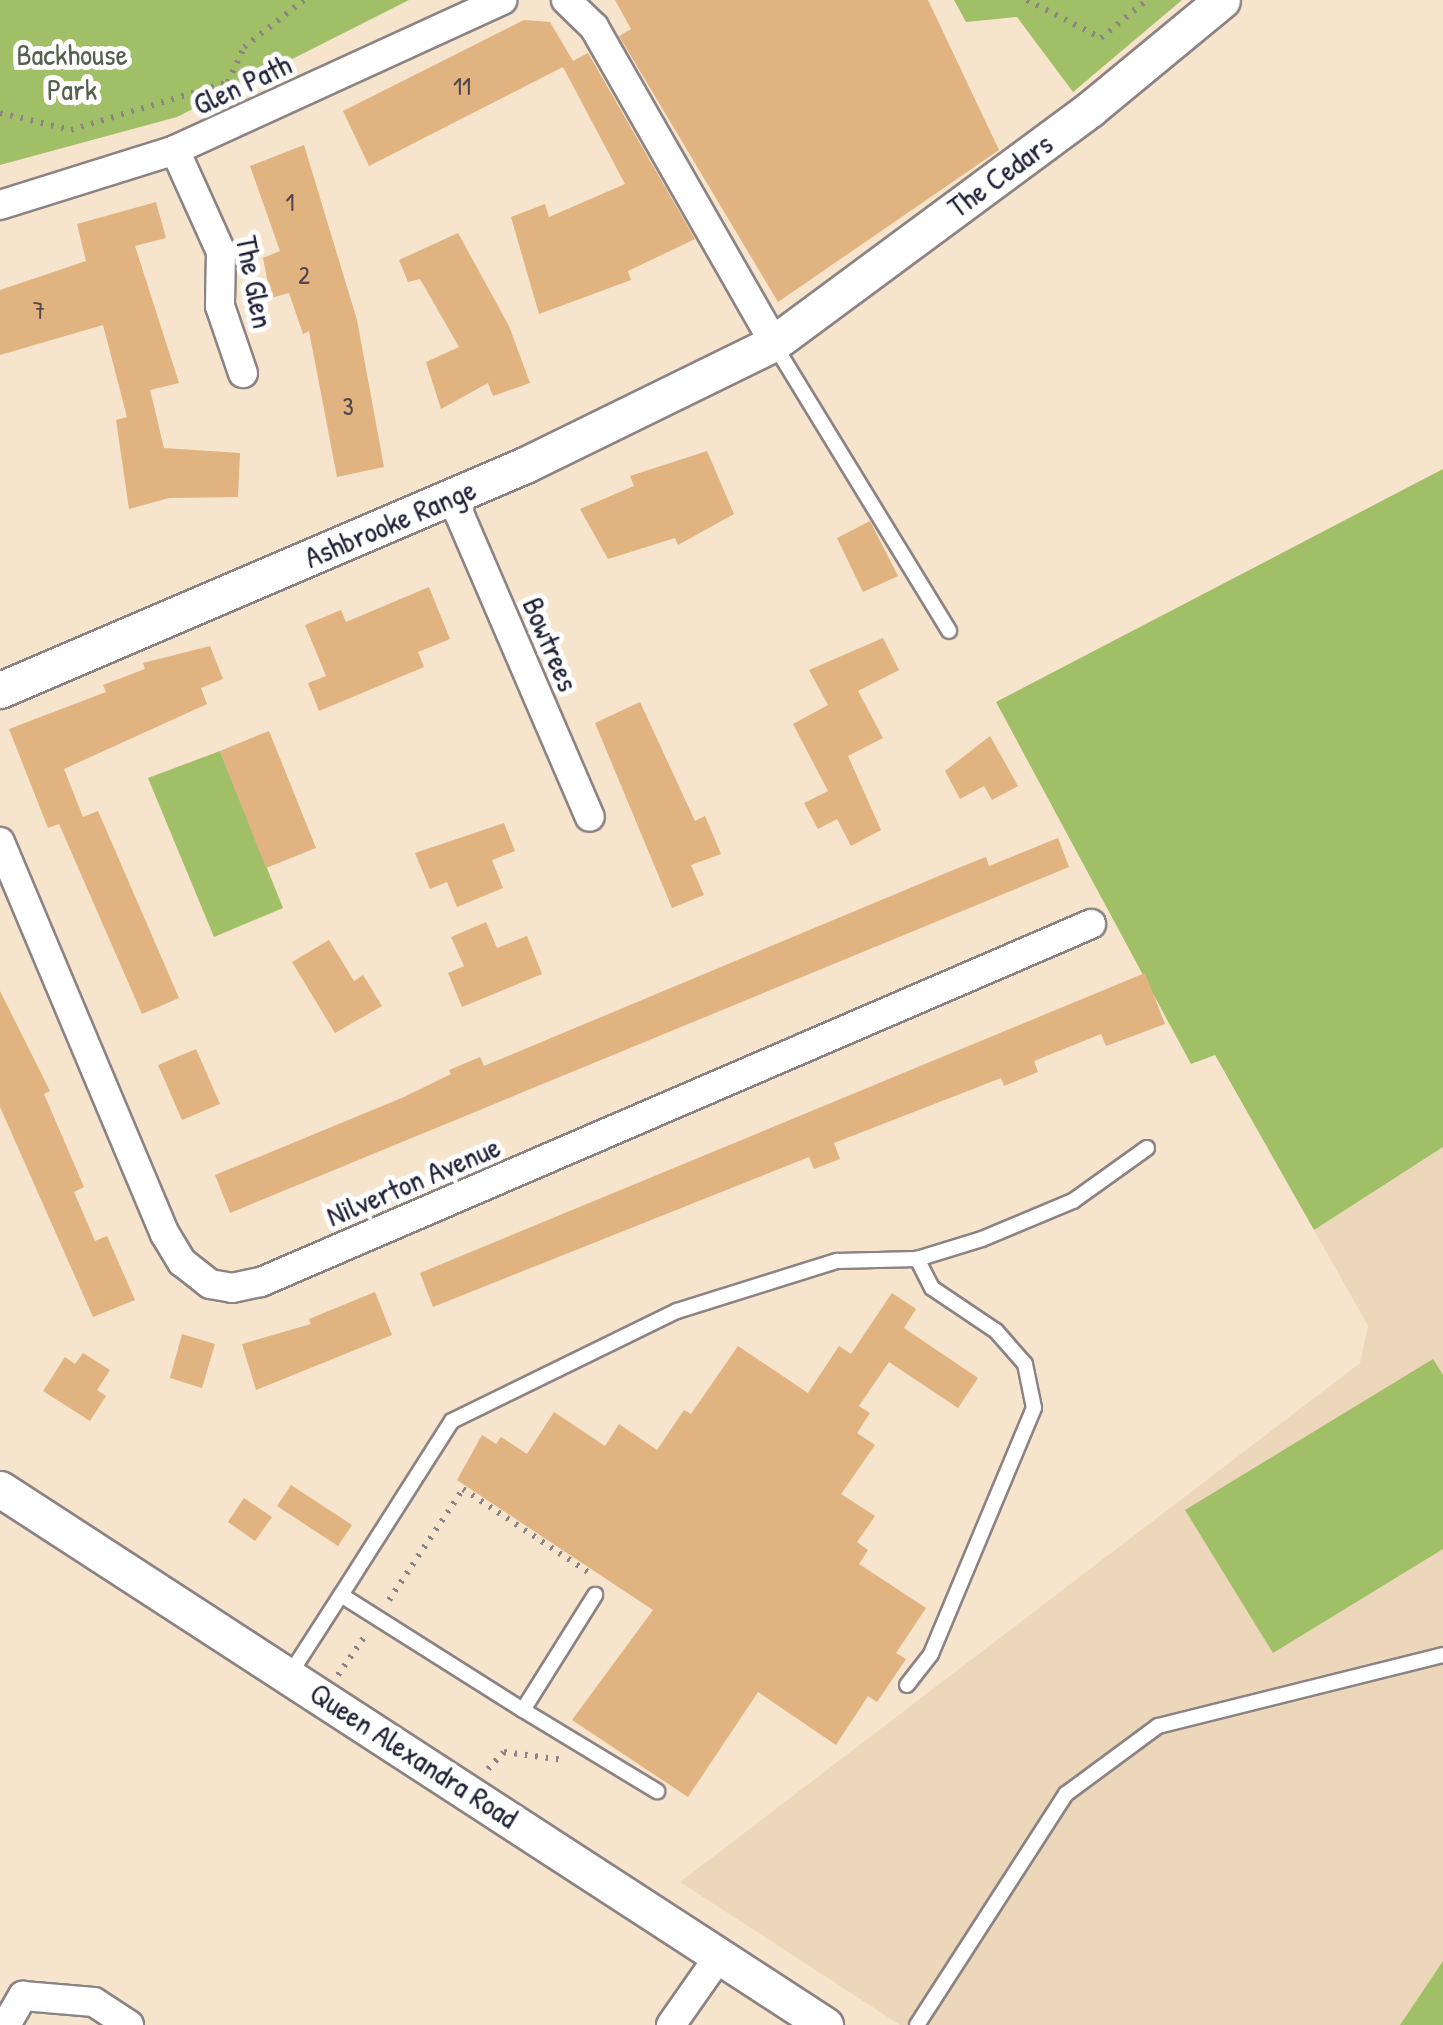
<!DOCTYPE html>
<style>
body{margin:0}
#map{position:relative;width:1443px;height:2025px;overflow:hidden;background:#f6e4cc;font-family:"Patrick Hand",sans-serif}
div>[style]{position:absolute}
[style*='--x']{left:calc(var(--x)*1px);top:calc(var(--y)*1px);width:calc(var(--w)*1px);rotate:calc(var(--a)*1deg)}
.built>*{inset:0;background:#edd7bb}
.green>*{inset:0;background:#a0bf67}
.building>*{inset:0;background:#e0b381}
.path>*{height:6px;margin-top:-3px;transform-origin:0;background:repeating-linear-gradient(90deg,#8c8384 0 2.5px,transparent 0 10.5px)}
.roads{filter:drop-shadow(2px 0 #8c8384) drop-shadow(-2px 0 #8c8384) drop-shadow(0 2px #8c8384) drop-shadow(0 -2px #8c8384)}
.service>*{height:14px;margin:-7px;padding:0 7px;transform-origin:7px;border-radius:7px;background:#fff}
.minor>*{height:28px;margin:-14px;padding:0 14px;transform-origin:14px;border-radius:14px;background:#fff}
.tertiary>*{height:35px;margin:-17.5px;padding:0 17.5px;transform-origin:17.5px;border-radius:17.5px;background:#fff}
span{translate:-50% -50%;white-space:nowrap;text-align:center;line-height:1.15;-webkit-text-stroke:10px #fff;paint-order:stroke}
.number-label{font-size:25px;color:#52464c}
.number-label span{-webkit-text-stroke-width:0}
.park-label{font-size:30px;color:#54614d}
.street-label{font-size:30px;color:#22223b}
</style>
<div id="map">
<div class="built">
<i style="clip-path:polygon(1443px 1147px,1443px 2025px,900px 2025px,680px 1882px,1360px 1363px,1368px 1326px,1314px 1230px)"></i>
</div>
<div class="green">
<i style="clip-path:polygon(0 0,409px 0,177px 117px,0 165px)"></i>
<i style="clip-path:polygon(954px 0,1182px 0,1073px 92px,1017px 17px,966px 22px)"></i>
<i style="clip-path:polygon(1443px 469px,1443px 1147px,1314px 1230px,1215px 1055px,1191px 1064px,996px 702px)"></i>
<i style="clip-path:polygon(220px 751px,283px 908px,214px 937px,148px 778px)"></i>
<i style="clip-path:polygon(1433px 1359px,1443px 1375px,1443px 1549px,1273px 1653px,1185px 1510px)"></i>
<i style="clip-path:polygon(1443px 1961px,1443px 2025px,1400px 2025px)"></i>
</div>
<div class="building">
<i style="clip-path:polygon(615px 0,928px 0,999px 150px,778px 302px,619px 36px,631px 29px)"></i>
<i style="clip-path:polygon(524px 20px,550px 22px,573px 61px,588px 53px,695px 239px,628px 271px,631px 280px,539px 314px,511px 217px,545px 204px,549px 217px,625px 184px,563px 67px,369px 166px,343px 111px)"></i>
<i style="clip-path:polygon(304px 145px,357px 320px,384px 467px,337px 477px,309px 331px,303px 334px,289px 293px,271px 298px,263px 258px,280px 251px,250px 166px)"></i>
<i style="clip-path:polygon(156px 202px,166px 238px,135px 246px,179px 383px,150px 390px,164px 448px,240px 453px,238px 497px,169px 498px,129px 509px,116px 420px,127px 417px,103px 325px,0 355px,0 290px,86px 261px,77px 224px)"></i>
<i style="clip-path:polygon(458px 233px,509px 326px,530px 383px,493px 396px,488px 383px,441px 409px,426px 362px,459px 347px,420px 279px,408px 282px,399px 260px)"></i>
<i style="clip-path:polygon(707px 451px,734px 514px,678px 545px,675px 538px,608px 559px,580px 509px,634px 486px,630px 476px)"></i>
<i style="clip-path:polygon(870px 521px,898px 576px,863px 592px,837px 538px)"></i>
<i style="clip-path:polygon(429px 587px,450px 639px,418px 652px,424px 667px,319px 711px,308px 683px,326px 676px,305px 625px,341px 610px,346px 622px)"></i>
<i style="clip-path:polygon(883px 638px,899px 670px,858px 691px,883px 738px,848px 756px,881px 830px,851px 846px,837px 819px,818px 829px,804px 803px,828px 791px,793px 724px,828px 705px,809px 670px)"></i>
<i style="clip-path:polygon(210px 646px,223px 679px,201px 688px,207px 704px,64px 769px,83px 817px,98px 811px,179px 998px,142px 1014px,59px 824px,48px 828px,9px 729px,106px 692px,103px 685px,145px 669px,143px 663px)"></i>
<i style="clip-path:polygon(640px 702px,695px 821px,705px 816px,721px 854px,691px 865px,704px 895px,672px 908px,595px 723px)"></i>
<i style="clip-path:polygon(269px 731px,316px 848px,266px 868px,220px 751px)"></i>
<i style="clip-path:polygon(990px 736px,1018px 786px,992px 800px,984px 786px,960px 799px,945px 771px)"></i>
<i style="clip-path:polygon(504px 823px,515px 851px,492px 860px,503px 888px,457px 907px,447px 882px,430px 889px,415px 853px)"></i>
<i style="clip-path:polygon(1058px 838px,1069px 867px,230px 1213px,215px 1175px,404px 1097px,451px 1074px,449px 1070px,480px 1057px,484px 1066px,958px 868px,986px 857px,989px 866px)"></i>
<i style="clip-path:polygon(486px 922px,497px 948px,527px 936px,542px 974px,462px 1007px,448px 973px,464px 966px,451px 937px)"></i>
<i style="clip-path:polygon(329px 940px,354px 981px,363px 975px,382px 1006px,335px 1033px,292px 962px)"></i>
<i style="clip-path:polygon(1145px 973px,1165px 1024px,1106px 1046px,1101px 1034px,1034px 1061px,1038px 1072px,1004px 1086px,1001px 1078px,834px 1143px,840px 1159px,814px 1169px,809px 1157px,433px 1307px,420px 1273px)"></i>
<i style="clip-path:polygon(0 991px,50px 1091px,44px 1094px,84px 1187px,74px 1192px,95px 1241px,107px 1236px,135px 1300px,93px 1317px,0 1107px)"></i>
<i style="clip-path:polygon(196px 1049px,220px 1104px,182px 1120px,158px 1065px)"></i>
<i style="clip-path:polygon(375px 1292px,392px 1335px,256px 1390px,242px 1344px,311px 1324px,309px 1319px)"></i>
<i style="clip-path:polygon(892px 1293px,916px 1309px,904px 1328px,978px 1378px,958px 1408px,889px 1362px,859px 1406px,870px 1413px,857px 1433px,875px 1445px,841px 1494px,875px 1516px,857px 1542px,868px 1550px,859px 1564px,926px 1608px,896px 1653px,906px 1659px,877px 1702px,868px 1696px,836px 1745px,758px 1692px,688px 1797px,572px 1720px,653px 1610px,457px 1480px,482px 1435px,496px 1444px,501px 1437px,527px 1454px,554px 1412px,605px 1446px,619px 1424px,657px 1450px,684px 1410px,691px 1414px,738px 1346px,808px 1393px,839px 1346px,851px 1354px)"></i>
<i style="clip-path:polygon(182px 1334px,215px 1344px,202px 1388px,170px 1378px)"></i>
<i style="clip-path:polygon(83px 1353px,110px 1370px,97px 1390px,106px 1396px,90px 1421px,43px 1391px,65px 1357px,75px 1364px)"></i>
<i style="clip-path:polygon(291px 1485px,352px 1525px,338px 1546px,277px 1506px)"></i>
<i style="clip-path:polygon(244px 1498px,272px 1517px,255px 1541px,228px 1522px)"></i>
</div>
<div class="path">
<i style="--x:1027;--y:0;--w:83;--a:27.2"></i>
<i style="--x:1101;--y:38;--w:60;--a:-39.6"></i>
<i style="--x:0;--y:113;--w:73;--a:13.5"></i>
<i style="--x:71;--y:130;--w:164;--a:-17"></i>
<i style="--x:228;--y:82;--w:38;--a:-65"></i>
<i style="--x:244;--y:47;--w:76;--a:-38.1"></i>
<i style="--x:389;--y:1600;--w:133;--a:-56.3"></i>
<i style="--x:463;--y:1489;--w:154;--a:33.6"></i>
<i style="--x:338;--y:1675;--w:47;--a:-55.3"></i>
<i style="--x:488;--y:1769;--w:23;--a:-47"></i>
<i style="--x:504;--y:1752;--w:60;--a:7.7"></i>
</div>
<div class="roads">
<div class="service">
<i style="--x:774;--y:344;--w:336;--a:58.6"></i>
<i style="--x:341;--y:1595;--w:206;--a:-57.5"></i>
<i style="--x:452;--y:1421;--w:250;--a:-26.1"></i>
<i style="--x:677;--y:1311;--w:168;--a:-17.4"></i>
<i style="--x:837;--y:1261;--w:80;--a:-1.4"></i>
<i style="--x:917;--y:1259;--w:68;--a:-17.1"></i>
<i style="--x:982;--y:1239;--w:99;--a:-22.7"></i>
<i style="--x:1073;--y:1201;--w:91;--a:-35.6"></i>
<i style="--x:290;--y:1674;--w:94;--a:-57.2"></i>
<i style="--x:341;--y:1595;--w:215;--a:32.3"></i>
<i style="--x:523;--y:1710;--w:136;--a:-57.9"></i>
<i style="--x:907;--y:1685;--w:39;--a:-52"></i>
<i style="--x:931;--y:1654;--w:267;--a:-67.3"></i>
<i style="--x:1034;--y:1408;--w:45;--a:-101.6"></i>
<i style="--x:1025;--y:1364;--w:44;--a:-131.3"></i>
<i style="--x:996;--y:1331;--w:77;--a:-146.1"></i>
<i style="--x:932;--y:1288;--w:33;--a:-117"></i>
<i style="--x:523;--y:1710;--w:157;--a:31.2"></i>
<i style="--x:917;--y:2025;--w:275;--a:-57.2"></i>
<i style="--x:1066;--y:1794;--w:114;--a:-36.5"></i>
<i style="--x:1158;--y:1726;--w:294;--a:-14"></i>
</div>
<div class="minor">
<i style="--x:566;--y:0;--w:39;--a:44"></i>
<i style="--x:594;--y:27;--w:364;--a:60.3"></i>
<i style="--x:175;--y:150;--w:112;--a:65.7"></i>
<i style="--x:221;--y:252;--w:54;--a:91.1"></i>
<i style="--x:220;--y:306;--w:71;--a:71.1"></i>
<i style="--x:0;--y:205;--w:183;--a:-17.4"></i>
<i style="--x:175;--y:150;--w:360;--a:-24.6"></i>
<i style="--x:452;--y:497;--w:348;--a:66.7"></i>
<i style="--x:0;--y:842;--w:425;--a:67.2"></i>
<i style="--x:165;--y:1234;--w:33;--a:59"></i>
<i style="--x:182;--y:1262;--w:36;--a:38"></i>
<i style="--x:210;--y:1284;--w:22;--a:10"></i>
<i style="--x:232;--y:1288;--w:30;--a:-12"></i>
<i style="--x:261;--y:1282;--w:904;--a:-23.33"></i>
<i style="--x:6;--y:2025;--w:34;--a:-60"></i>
<i style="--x:23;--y:1996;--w:71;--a:4.8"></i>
<i style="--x:94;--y:2002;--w:42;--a:33.3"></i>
<i style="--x:671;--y:2025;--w:85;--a:-55"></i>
</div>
<div class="tertiary">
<i style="--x:0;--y:690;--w:571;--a:-23.2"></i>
<i style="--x:525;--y:465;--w:277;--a:-26.1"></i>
<i style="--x:774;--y:343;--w:393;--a:-36.5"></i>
<i style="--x:1090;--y:109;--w:171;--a:-39.5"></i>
<i style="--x:0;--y:1489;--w:984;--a:33.01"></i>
</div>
</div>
<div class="number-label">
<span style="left:462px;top:86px">11</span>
<span style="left:290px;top:202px">1</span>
<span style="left:304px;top:275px">2</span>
<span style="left:39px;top:310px">7</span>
<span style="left:348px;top:406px">3</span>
</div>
<div class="park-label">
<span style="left:72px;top:71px">Backhouse<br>Park</span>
</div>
<div class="street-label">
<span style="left:242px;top:84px;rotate:-25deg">Glen Path</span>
<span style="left:1000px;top:175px;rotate:-36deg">The Cedars</span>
<span style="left:255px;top:282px;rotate:79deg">The Glen</span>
<span style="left:390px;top:523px;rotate:-23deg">Ashbrooke Range</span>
<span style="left:551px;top:644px;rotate:67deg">Bowtrees</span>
<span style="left:413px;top:1181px;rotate:-23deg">Nilverton Avenue</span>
<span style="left:414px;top:1755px;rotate:33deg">Queen Alexandra Road</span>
</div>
</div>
